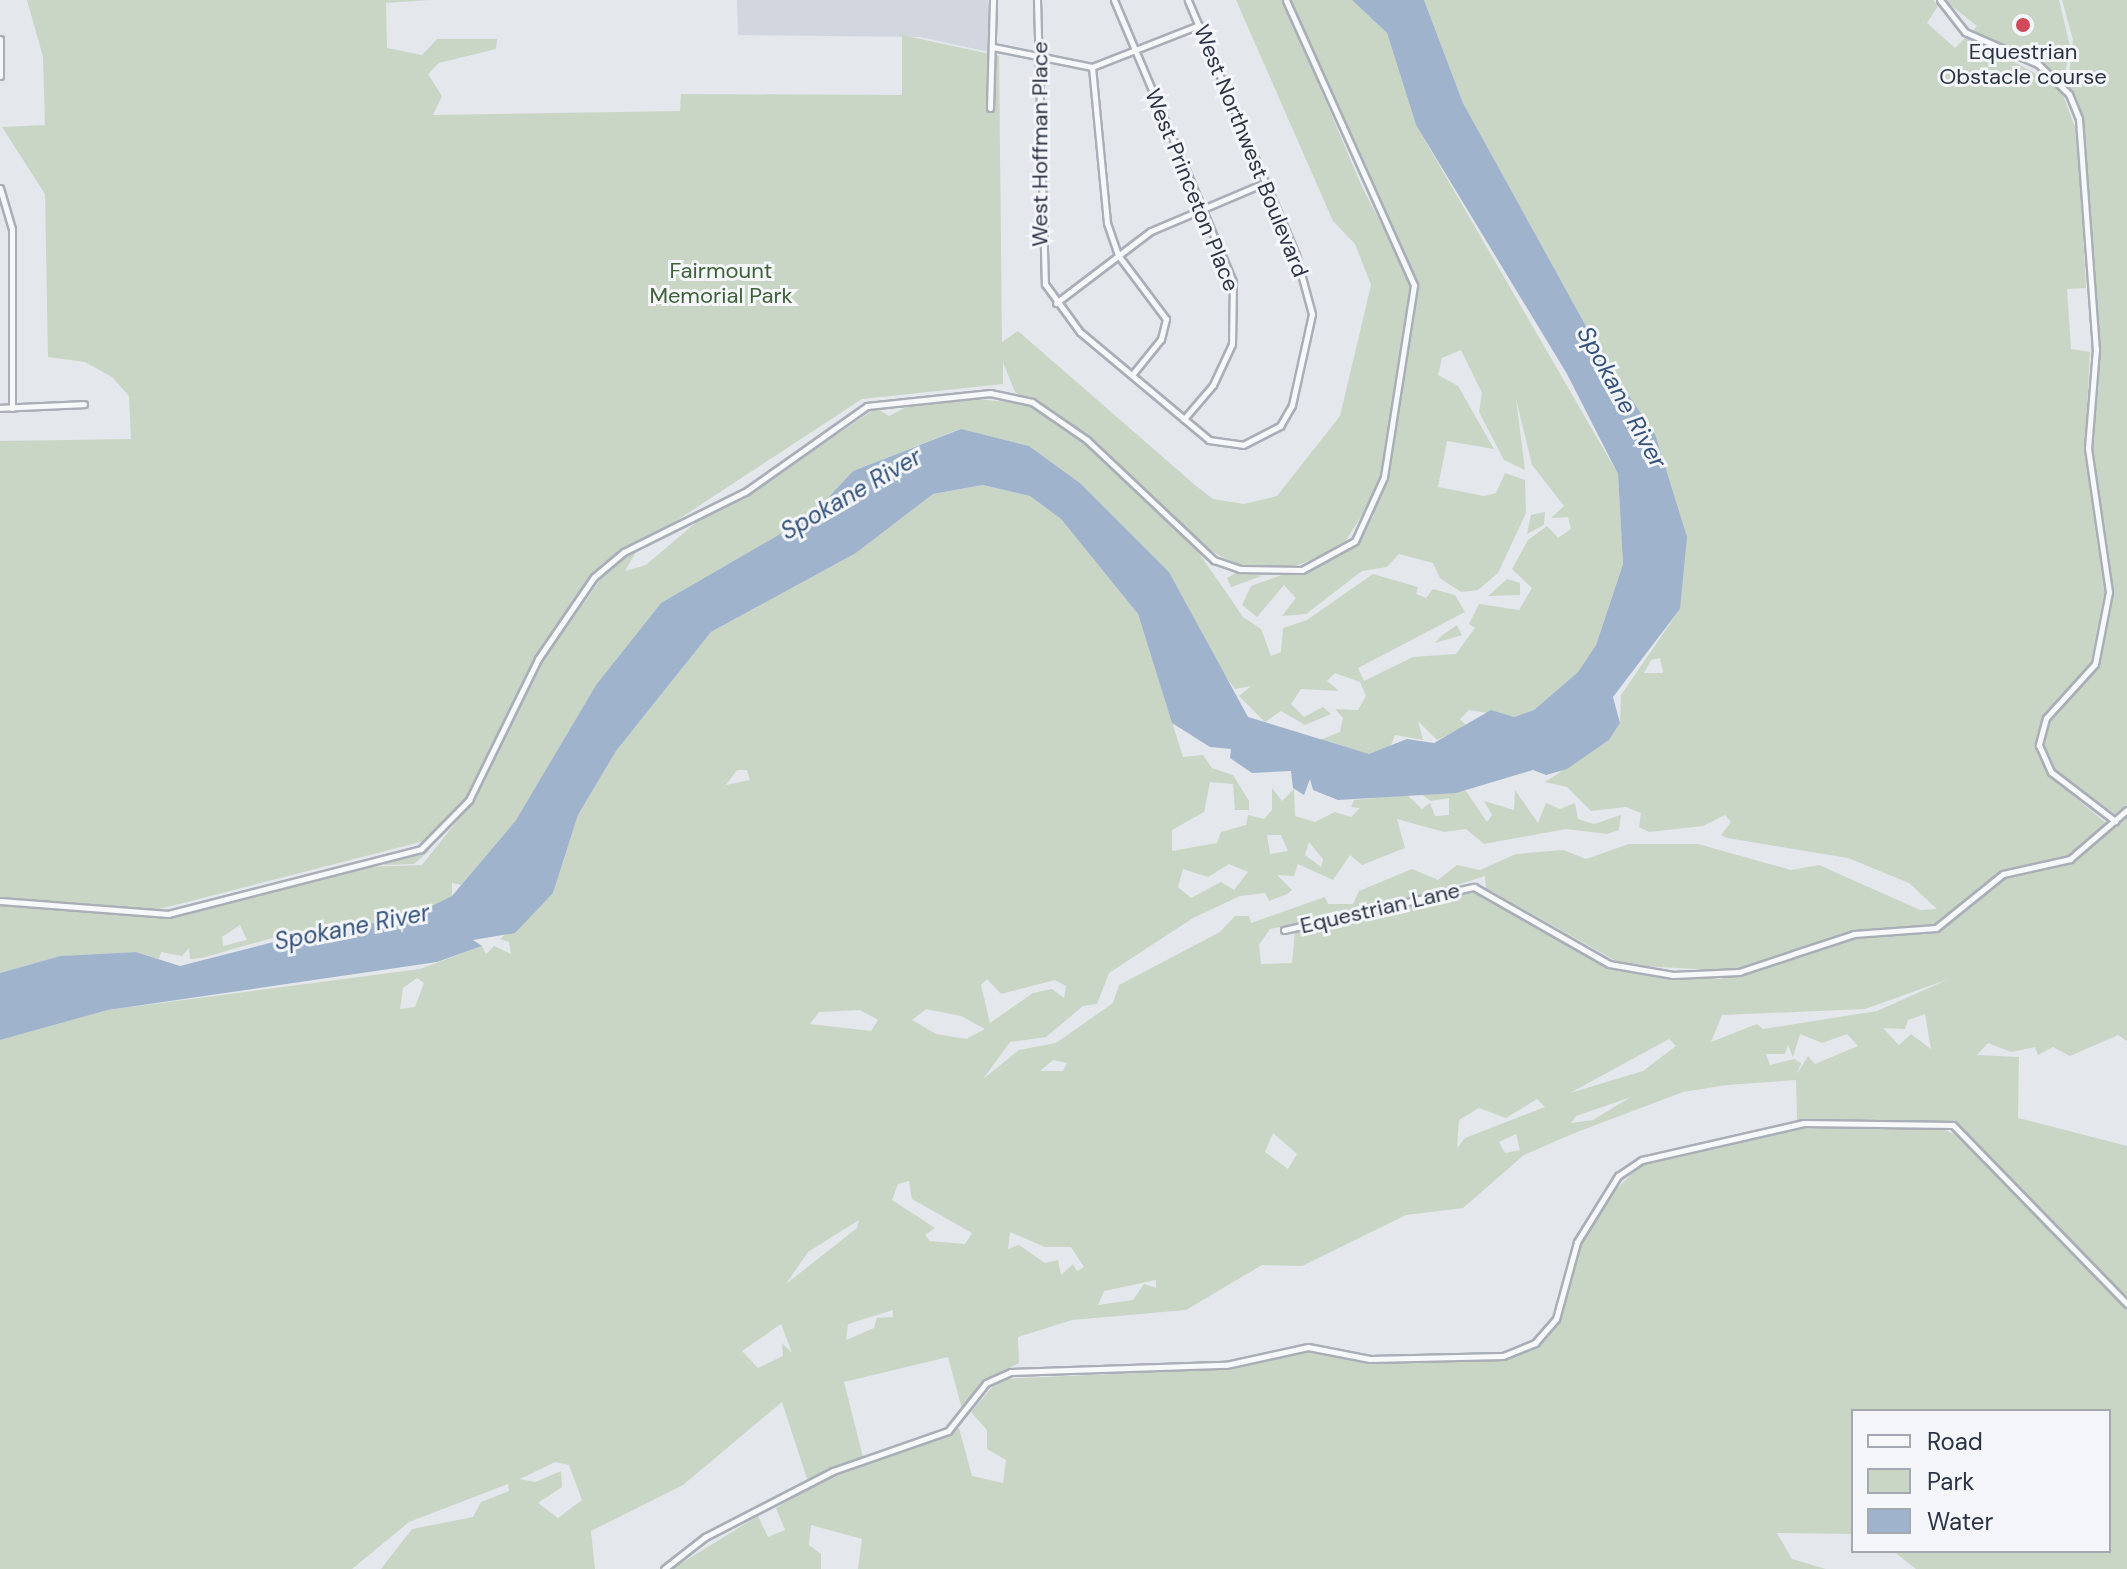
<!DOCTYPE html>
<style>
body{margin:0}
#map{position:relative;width:2127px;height:1569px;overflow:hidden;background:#e4e7ec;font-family:"DM Sans",sans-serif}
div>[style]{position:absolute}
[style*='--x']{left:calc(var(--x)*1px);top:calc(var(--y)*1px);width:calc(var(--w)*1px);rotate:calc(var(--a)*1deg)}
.built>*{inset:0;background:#d2d6de}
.green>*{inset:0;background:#c9d6c5}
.water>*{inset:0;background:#9fb4cc}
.roads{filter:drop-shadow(2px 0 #a9aeb7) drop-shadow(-2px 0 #a9aeb7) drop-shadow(0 2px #a9aeb7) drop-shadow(0 -2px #a9aeb7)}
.minor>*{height:5px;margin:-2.5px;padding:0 2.5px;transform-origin:2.5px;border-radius:2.5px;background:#f7f8fa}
.dots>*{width:22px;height:22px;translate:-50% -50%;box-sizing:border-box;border:4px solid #f4f6f9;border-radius:50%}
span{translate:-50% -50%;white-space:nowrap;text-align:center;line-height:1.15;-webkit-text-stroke:6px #f4f6f9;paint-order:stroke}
.poi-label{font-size:22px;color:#2b3445}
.street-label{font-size:22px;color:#2b3445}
.park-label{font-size:22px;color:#3f6138}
.water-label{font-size:24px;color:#34527a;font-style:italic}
.legend{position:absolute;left:1851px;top:1409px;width:260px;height:144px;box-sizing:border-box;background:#f4f6f9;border:2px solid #a4a8b1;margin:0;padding:10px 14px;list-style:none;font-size:24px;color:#2b3445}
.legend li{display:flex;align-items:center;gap:16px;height:40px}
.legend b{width:40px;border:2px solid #a4a8b1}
</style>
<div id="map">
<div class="built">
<i style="clip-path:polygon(737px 0,988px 0,989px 52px,920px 37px,738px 35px)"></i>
</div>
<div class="green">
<i style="clip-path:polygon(27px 0,430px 0,386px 3px,387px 48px,422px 55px,437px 39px,497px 39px,496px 49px,439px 63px,428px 74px,442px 96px,433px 115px,680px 111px,681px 94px,902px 95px,902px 35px,999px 56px,1002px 342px,1018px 331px,1195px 485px,1213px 499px,1244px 504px,1277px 496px,1340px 416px,1371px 285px,1355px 244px,1333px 221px,1236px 0,1283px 0,1362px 187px,1409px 277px,1411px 301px,1378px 490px,1341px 548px,1285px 570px,1240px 567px,1197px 543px,1097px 444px,1015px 392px,1003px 362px,1003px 384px,862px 399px,592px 576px,522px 683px,465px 801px,436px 838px,152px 911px,0 898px,0 441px,131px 439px,129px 396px,112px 377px,85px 362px,48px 357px,45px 194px,2px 127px,45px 125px,43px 57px)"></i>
<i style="clip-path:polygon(evenodd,1289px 0,1352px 0,1387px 33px,1416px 125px,1618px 474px,1623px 564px,1596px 645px,1578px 672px,1534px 710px,1514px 717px,1469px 710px,1460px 719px,1467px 726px,1437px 740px,1418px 721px,1423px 740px,1395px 735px,1389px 750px,1369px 754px,1320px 740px,1340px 732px,1343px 718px,1335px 709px,1358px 710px,1366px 696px,1360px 682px,1335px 673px,1327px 681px,1339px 691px,1301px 689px,1291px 704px,1304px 717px,1323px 707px,1331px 714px,1305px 725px,1281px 711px,1265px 722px,1239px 696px,1251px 686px,1235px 689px,1223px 673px,1169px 572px,1080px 483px,1029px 446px,960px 429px,853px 471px,811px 516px,661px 603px,596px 685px,516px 820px,461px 885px,452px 883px,452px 896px,403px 920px,293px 932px,202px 958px,190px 959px,189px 948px,182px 956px,161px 952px,159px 959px,136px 952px,60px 956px,0 973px,0 905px,171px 917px,362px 867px,422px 865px,475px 798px,538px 668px,607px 570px,637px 550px,625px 571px,646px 565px,706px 514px,756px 490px,876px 408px,889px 416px,916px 402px,957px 397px,1028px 404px,1097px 452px,1199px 553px,1243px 617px,1261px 629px,1271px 656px,1281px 652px,1283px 628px,1307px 620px,1373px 574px,1418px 587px,1416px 594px,1426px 598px,1433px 589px,1455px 595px,1465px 612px,1358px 668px,1364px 681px,1413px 657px,1456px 654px,1475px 628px,1469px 624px,1479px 604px,1519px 610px,1532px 588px,1512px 569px,1528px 540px,1547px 526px,1558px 538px,1571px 529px,1568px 517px,1551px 518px,1564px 506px,1532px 465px,1516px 399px,1525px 470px,1504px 460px,1479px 412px,1482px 393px,1461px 350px,1442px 358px,1438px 375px,1458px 386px,1494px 449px,1447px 441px,1438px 487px,1484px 496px,1496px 493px,1505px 473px,1525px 480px,1526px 513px,1498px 573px,1478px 590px,1461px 592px,1440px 578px,1433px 563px,1399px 554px,1387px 567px,1362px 571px,1306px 614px,1282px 616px,1296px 598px,1284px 585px,1257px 617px,1242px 605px,1251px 586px,1345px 552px,1373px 517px,1416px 303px,1408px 261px,1363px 176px,1289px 0,240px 925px,247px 940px,223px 946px,222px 937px,240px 925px)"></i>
<i style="clip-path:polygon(evenodd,1424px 0,1933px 0,1938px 6px,1927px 23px,1955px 48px,1967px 36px,2060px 87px,2078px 135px,2086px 288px,2067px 289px,2071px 349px,2090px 352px,2085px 448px,2105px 590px,2091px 663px,2044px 714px,2035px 746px,2048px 775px,2106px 823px,2069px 857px,2000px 873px,1941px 923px,1847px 933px,1732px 971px,1623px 965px,1486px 888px,1485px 876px,1405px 902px,1270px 929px,1259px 945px,1261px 964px,1292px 963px,1295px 931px,1476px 890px,1610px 969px,1720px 979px,1843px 940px,1937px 930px,2003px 879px,2069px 862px,2127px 814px,2127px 1041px,2118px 1035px,2070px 1056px,2053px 1047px,2038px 1055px,2035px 1047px,2011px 1052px,1988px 1043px,1977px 1055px,2019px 1057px,2018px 1118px,2127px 1146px,2127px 1299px,1955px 1122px,1797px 1121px,1796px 1080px,1727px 1085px,1683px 1092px,1572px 1134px,1524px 1155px,1463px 1208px,1406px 1215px,1302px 1266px,1262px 1265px,1186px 1310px,1072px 1320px,1018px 1337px,1019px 1363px,983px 1382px,963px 1413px,948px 1357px,844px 1382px,863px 1457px,808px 1482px,782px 1402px,683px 1485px,591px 1531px,595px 1569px,381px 1569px,412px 1529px,473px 1517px,481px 1502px,509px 1491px,508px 1484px,409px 1522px,352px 1569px,0 1569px,0 1040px,108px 1010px,420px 969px,482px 946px,486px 954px,494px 946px,511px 954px,509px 942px,500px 939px,553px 893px,578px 815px,616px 751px,711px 632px,856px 553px,933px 494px,983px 485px,1030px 496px,1061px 519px,1138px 614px,1183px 757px,1203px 755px,1212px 768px,1233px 775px,1249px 801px,1249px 810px,1235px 810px,1233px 784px,1210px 782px,1204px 812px,1172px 830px,1172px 851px,1217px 843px,1221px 832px,1246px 825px,1248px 815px,1264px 819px,1272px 810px,1272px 788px,1282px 801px,1294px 789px,1295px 816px,1315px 822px,1335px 812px,1351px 817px,1360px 808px,1351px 807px,1354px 800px,1407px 795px,1422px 809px,1430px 803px,1435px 816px,1449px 815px,1449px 798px,1431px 801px,1419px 793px,1466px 791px,1487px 822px,1492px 815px,1484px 801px,1514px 810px,1515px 790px,1538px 823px,1546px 803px,1560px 809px,1575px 803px,1578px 819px,1594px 824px,1621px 815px,1619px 830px,1607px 834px,1566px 829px,1484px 844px,1466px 829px,1444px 832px,1397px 819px,1405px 848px,1362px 865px,1350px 855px,1333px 880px,1298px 864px,1294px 876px,1277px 875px,1292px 890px,1287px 894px,1269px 901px,1265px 893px,1240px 896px,1193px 918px,1109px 973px,1097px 1004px,1083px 1006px,1046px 1037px,1010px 1042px,983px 1079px,1019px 1050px,1056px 1043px,1113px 1003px,1119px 985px,1220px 932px,1235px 916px,1249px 916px,1251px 923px,1325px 897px,1328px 904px,1353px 904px,1359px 891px,1412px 869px,1438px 880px,1457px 865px,1480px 870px,1516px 854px,1563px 850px,1586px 859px,1629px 844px,1698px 844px,1791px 870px,1819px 865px,1920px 910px,1937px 909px,1909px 883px,1848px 858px,1727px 838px,1721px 835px,1731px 822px,1725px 815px,1703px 826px,1649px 832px,1639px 827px,1641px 813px,1626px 807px,1591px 811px,1567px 787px,1545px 782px,1609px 740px,1620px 723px,1621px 695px,1680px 609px,1655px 434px,1603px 357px,1463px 103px,1424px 0,1660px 658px,1663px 673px,1644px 673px,1651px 660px,1660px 658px,1424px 0,737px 770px,747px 770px,750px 780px,726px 785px,737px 770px,1424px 0,1267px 835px,1281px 835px,1288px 851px,1270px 854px,1267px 835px,1424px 0,1309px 842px,1323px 859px,1321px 867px,1305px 855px,1309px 842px,1424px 0,1229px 864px,1248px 872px,1234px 890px,1221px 882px,1191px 898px,1178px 887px,1183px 869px,1208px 877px,1229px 864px,1424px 0,417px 978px,424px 983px,415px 1007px,400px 1009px,403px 988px,417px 978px,1424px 0,987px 979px,1001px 994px,1055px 980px,1066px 986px,1064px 998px,1052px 989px,1033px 993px,990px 1023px,981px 985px,987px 979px,1424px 0,1949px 979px,1877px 1011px,1763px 1029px,1757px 1024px,1711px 1042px,1722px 1015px,1865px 1009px,1949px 979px,1424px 0,926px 1009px,961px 1016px,985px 1029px,966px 1039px,936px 1034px,912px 1020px,926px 1009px,1424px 0,860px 1010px,878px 1020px,871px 1031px,810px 1024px,819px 1012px,860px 1010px,1424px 0,1925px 1014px,1931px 1049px,1911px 1034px,1899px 1045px,1883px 1028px,1905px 1029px,1908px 1020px,1925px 1014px,1424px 0,1800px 1034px,1822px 1043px,1847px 1034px,1858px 1046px,1815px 1064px,1808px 1056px,1797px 1074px,1801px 1063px,1794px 1059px,1770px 1065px,1766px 1054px,1785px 1054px,1788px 1045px,1793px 1057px,1800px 1034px,1424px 0,1669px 1039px,1676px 1046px,1643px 1071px,1570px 1093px,1669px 1039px,1424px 0,1053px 1060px,1067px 1063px,1063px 1071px,1040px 1071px,1053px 1060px,1424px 0,1631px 1097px,1593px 1120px,1571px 1123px,1576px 1116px,1631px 1097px,1424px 0,1537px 1099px,1545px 1107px,1465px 1138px,1457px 1148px,1459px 1120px,1479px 1108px,1506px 1118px,1537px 1099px,1424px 0,1273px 1133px,1297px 1154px,1288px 1169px,1265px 1152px,1273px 1133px,1424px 0,1516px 1134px,1520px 1150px,1505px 1153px,1499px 1142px,1516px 1134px,1424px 0,909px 1181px,912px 1199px,972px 1233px,965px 1244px,930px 1241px,925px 1235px,935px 1228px,892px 1200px,898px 1184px,909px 1181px,1424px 0,859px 1220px,857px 1228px,786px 1284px,808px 1252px,859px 1220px,1424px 0,1010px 1232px,1045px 1247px,1071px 1247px,1084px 1267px,1077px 1271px,1073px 1264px,1061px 1275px,1058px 1260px,1045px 1263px,1019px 1245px,1008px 1249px,1010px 1232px,1424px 0,1156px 1280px,1156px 1288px,1144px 1284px,1133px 1300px,1098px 1305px,1104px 1291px,1156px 1280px,1424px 0,893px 1310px,893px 1317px,877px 1318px,874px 1328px,846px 1340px,848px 1324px,893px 1310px,1424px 0,781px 1324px,792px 1353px,782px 1343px,783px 1356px,758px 1368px,742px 1351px,781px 1324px,1424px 0,555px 1462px,569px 1465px,582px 1500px,558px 1518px,538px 1503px,562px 1487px,561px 1471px,535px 1482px,520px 1479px,555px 1462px)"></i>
<i style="clip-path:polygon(1944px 0,2059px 0,2070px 46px,2064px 79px,1972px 32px,1977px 26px)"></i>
<i style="clip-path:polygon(2062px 0,2127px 0,2127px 805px,2115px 814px,2055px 770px,2042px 745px,2052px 716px,2098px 663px,2112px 592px,2092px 448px,2099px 381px,2086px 147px,2068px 84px,2073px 40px)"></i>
<i style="clip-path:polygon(1545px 512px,1544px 525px,1527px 534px,1531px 515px)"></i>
<i style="clip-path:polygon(1238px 572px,1262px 576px,1231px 587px,1227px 578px)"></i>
<i style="clip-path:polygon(1507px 579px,1520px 583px,1520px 595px,1488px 596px)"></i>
<i style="clip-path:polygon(1457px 625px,1462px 635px,1435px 643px,1441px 636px)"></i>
<i style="clip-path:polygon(430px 850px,414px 864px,384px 865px,386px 862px)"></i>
<i style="clip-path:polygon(1936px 1125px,1967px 1141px,2127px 1310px,2127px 1569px,1916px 1569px,1893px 1551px,2109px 1551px,2109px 1411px,1853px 1411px,1853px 1534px,1777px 1533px,1792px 1559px,1826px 1569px,858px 1569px,862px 1539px,811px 1525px,809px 1545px,821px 1554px,821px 1569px,672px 1569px,758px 1516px,768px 1537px,785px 1530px,776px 1508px,827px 1477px,959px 1428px,972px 1476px,1003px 1483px,1006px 1460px,987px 1449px,987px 1430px,971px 1412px,999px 1379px,1226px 1369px,1308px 1352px,1369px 1364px,1504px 1360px,1537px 1347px,1560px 1323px,1582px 1242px,1609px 1196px,1643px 1163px,1798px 1128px)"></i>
</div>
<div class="water">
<i style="clip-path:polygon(1352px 0,1424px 0,1463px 103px,1603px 357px,1655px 434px,1687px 537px,1680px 609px,1613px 697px,1620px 723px,1609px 740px,1567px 769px,1546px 775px,1533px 770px,1456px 793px,1338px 800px,1313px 790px,1310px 779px,1304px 795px,1293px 788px,1291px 771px,1252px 773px,1230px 758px,1231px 749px,1210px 747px,1172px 723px,1138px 614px,1061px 519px,1030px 496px,983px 485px,933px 494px,856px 553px,711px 632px,616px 751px,578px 815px,553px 893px,515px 933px,473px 940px,482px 946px,437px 962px,108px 1010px,0 1040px,0 973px,60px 956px,136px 952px,180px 966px,328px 928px,403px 920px,452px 896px,516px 820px,596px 685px,661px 603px,811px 516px,853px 471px,961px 429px,1029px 446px,1080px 483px,1169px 572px,1248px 717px,1369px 754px,1407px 739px,1434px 743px,1491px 710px,1514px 717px,1534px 710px,1578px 672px,1596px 645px,1623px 564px,1618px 474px,1567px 374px,1416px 125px,1387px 33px)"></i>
</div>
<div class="roads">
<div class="minor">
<i style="--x:1037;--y:0;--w:284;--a:88.4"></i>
<i style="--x:1045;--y:284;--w:59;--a:53.9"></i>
<i style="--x:1080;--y:332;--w:168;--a:39.9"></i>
<i style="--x:1209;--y:440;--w:34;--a:8"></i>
<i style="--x:1243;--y:445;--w:42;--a:-27.2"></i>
<i style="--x:1280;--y:426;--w:24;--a:-60"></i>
<i style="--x:1292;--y:405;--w:93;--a:-77.6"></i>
<i style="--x:1312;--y:314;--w:61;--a:-105.2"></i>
<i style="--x:1296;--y:255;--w:277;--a:-113"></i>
<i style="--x:1114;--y:0;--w:306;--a:67.1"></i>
<i style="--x:1233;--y:282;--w:62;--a:90.9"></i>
<i style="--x:1232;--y:344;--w:45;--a:114.9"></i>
<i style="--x:1213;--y:385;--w:45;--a:130.5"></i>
<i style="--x:1940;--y:0;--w:41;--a:52"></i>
<i style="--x:1965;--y:32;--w:80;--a:23.7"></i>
<i style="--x:2038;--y:64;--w:43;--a:44.1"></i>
<i style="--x:2069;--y:94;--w:27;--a:68"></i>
<i style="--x:2079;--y:119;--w:231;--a:85.8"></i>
<i style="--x:2096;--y:349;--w:99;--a:94.6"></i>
<i style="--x:2088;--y:448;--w:146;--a:81.7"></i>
<i style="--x:2109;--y:592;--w:73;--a:101"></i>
<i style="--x:2095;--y:664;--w:73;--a:132.2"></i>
<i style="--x:2046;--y:718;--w:28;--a:105"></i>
<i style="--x:2039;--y:745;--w:30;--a:66"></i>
<i style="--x:2051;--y:772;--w:81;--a:37.4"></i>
<i style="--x:0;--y:39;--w:37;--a:90"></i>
<i style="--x:993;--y:47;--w:101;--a:11.4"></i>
<i style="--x:1092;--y:67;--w:115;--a:-21.4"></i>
<i style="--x:1092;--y:67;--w:157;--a:84.5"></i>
<i style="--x:1107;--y:223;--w:34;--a:71"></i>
<i style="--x:1118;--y:255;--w:80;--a:53.1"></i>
<i style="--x:1166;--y:319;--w:21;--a:104"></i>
<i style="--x:1161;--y:339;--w:46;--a:128.9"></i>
<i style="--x:990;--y:108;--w:108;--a:-88.4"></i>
<i style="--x:0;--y:188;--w:43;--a:73.7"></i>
<i style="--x:12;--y:229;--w:179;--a:90"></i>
<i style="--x:1056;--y:303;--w:119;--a:-37.2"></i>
<i style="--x:1151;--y:231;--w:123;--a:-23"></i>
<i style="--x:0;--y:408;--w:84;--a:-2.7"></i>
<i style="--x:0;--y:901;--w:169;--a:4.4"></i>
<i style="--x:168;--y:914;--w:261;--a:-14.4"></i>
<i style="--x:421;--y:849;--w:69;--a:-45.6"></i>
<i style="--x:469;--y:800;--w:157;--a:-63.9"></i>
<i style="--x:538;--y:659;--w:99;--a:-55.7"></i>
<i style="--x:594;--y:577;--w:39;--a:-40"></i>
<i style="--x:624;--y:552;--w:135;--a:-26.4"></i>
<i style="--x:745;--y:492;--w:149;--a:-35.2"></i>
<i style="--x:867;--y:406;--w:124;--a:-6"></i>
<i style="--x:990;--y:393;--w:43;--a:12.1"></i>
<i style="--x:1032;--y:402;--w:67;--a:34.6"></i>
<i style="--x:1087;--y:440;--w:175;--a:43.4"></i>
<i style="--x:1214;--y:560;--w:28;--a:19"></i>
<i style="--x:1240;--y:569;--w:62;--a:0.9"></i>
<i style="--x:1302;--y:570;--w:60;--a:-28.7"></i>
<i style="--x:1355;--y:541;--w:70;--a:-65.6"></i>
<i style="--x:1384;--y:477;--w:194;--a:-81.1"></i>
<i style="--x:1414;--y:285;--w:312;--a:-114.2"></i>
<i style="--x:1284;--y:930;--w:195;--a:-12.8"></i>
<i style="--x:1474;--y:887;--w:155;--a:29.7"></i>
<i style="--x:1609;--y:964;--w:65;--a:9.8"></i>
<i style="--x:1673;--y:975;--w:66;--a:-2.6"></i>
<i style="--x:1739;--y:972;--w:121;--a:-18.3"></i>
<i style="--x:1854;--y:934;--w:82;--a:-4.2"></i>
<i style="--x:1936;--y:928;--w:86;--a:-38.9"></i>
<i style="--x:2003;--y:874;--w:69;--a:-12.6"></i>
<i style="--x:2070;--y:859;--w:75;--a:-40.7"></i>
<i style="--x:664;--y:1569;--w:52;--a:-38"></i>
<i style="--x:705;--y:1537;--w:144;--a:-27.3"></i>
<i style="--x:833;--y:1471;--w:122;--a:-19.2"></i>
<i style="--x:948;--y:1431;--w:61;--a:-51.6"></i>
<i style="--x:986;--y:1383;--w:27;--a:-24"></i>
<i style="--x:1011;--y:1372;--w:215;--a:-1.9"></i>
<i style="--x:1226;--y:1365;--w:84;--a:-12.4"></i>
<i style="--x:1308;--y:1347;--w:63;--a:11"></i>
<i style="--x:1370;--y:1359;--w:133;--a:-1.3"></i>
<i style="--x:1503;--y:1356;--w:35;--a:-22"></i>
<i style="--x:1535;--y:1343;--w:32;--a:-49"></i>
<i style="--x:1556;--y:1319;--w:80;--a:-74.7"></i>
<i style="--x:1577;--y:1242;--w:78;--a:-58.2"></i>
<i style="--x:1618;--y:1176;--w:29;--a:-34"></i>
<i style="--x:1642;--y:1160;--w:166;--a:-12.9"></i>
<i style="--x:1804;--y:1123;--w:149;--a:0.8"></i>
<i style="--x:1953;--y:1125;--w:250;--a:45.8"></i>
</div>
</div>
<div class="dots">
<i style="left:2023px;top:25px;background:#d1495b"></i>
</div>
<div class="poi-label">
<span style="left:2023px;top:64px">Equestrian<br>Obstacle course</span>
</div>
<div class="street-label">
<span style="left:1040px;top:144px;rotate:-90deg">West Hoffman Place</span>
<span style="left:1251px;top:151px;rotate:68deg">West Northwest Boulevard</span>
<span style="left:1192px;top:190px;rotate:68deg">West Princeton Place</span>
<span style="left:1380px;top:908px;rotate:-13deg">Equestrian Lane</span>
</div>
<div class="park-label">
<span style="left:721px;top:283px">Fairmount<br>Memorial Park</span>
</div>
<div class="water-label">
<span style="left:1622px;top:397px;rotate:61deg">Spokane River</span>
<span style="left:851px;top:494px;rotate:-30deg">Spokane River</span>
<span style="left:352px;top:927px;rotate:-11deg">Spokane River</span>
</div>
<ul class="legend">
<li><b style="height:10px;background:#f7f8fa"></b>Road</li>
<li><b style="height:22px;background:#c9d6c5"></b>Park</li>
<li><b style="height:22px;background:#9fb4cc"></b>Water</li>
</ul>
</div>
